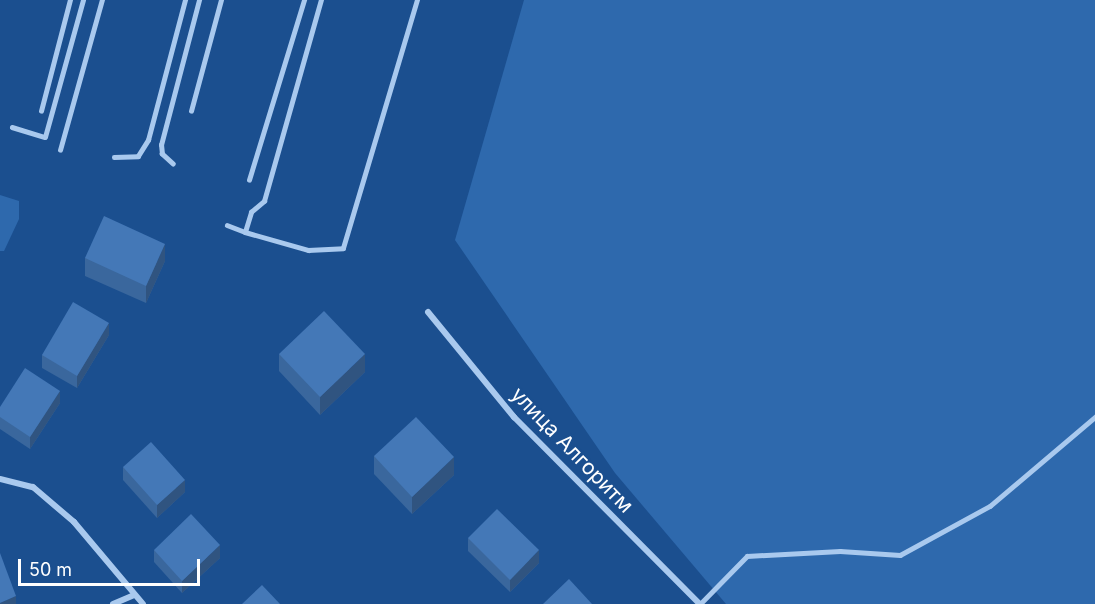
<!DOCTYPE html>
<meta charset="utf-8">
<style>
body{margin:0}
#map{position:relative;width:1095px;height:604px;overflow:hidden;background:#1b4f8f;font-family:Inter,sans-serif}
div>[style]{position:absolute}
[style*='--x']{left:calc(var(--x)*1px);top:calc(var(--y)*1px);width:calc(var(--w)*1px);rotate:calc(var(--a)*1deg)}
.green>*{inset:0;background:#2e69ad}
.lane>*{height:4.5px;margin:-2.25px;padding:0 2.25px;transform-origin:2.25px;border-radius:2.25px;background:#a9c9ee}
.street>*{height:6px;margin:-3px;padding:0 3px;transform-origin:3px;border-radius:3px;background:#a9c9ee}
.wall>*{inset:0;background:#3a679d}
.shaded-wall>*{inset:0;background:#305480}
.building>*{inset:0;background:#4478b7}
span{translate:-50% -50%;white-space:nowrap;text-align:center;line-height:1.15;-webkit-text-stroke:4.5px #1b4f8f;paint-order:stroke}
.street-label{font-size:21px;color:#fff}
.scale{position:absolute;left:18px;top:559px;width:182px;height:27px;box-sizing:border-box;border:3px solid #fff;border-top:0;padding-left:8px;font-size:18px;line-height:21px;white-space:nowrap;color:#fff;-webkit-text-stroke:4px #1b4f8f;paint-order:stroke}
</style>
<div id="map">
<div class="green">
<i style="clip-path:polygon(524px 0,1095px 0,1095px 604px,726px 604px,615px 473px,455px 240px)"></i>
<i style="clip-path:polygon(0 195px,19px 201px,19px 219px,4px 251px,0 251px)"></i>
</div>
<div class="lane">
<i style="--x:41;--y:111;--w:115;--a:-75.4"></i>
<i style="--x:191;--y:111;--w:115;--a:-74.9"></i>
<i style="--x:12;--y:127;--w:34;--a:17"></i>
<i style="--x:45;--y:137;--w:142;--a:-74.5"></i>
<i style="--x:60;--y:150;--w:156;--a:-74.4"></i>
<i style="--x:114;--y:157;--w:24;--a:-2"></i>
<i style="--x:138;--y:156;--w:19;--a:-58"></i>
<i style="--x:148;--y:140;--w:145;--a:-75.2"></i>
<i style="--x:173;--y:164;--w:15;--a:-138"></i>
<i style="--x:162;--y:154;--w:9;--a:-96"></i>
<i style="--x:161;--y:145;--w:150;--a:-75.3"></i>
<i style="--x:249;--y:180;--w:188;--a:-73"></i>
<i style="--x:227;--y:225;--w:19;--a:21"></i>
<i style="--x:245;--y:232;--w:21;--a:-73"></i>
<i style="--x:251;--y:212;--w:17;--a:-40"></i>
<i style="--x:264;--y:201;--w:209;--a:-74.2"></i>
<i style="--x:245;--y:232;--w:66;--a:15.9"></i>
<i style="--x:308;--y:250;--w:35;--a:-3"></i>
<i style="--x:343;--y:248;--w:259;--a:-73.4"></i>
<i style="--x:700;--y:604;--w:67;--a:-45.6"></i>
<i style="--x:747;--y:556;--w:93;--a:-3.1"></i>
<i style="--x:840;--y:551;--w:60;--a:3.8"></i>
<i style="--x:900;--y:555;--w:102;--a:-28.6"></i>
<i style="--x:990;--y:506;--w:138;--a:-40.3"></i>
</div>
<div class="street">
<i style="--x:428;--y:312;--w:136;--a:50.7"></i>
<i style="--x:514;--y:417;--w:264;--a:45.2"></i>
<i style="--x:0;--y:479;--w:34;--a:14"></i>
<i style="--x:33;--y:487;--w:54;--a:40.5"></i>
<i style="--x:74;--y:522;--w:107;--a:49.9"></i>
<i style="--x:113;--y:604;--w:23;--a:-23"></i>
</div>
<div class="wall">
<i style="clip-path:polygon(85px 258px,165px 261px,146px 303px,85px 276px)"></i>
<i style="clip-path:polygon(109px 335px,77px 388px,42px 368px,42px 355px)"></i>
<i style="clip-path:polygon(279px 354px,365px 372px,320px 415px,279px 371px)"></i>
<i style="clip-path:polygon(60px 403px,30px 449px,0 429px,0 407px)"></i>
<i style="clip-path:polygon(374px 456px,454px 475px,412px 514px,374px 474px)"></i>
<i style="clip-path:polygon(123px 467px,185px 492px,157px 518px,123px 480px)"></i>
<i style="clip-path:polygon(468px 538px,539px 563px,510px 592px,468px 551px)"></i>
<i style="clip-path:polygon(154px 550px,220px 558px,182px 593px,154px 562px)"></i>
</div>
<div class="shaded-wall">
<i style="clip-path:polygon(165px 244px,165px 261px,146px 303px,146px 286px)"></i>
<i style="clip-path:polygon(109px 323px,109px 335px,77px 388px,77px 376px)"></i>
<i style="clip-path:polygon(365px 354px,365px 372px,320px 415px,320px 397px)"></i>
<i style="clip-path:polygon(60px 391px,60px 403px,30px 449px,30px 437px)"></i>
<i style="clip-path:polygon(454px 457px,454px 475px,412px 514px,412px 497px)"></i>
<i style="clip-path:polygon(185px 480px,185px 492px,157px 518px,157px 505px)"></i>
<i style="clip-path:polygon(220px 545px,220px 558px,182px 593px,182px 581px)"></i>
<i style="clip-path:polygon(539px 550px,539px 563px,510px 592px,510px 580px)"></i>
<i style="clip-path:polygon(16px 596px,16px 604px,0 604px,0 603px)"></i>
</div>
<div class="building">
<i style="clip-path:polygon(104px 216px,165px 244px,146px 286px,85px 258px)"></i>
<i style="clip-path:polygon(73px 302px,109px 323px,77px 376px,42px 355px)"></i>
<i style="clip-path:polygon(324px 311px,365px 354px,320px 397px,279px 354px)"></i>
<i style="clip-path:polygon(25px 368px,60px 391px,30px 437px,0 417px,0 407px)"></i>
<i style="clip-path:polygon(416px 417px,454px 457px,412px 497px,374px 456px)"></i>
<i style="clip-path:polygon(151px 442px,185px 480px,157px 505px,123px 467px)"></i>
<i style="clip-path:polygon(497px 509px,539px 550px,510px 580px,468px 538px)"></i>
<i style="clip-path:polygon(191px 514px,220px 545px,182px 581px,154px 550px)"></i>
<i style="clip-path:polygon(0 553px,16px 596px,0 603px)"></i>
<i style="clip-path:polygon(569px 579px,592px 604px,543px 604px)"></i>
<i style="clip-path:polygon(262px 585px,280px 604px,242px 604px)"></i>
</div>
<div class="street-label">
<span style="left:572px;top:450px;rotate:46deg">улица Алгоритм</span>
</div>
<div class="scale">50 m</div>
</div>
